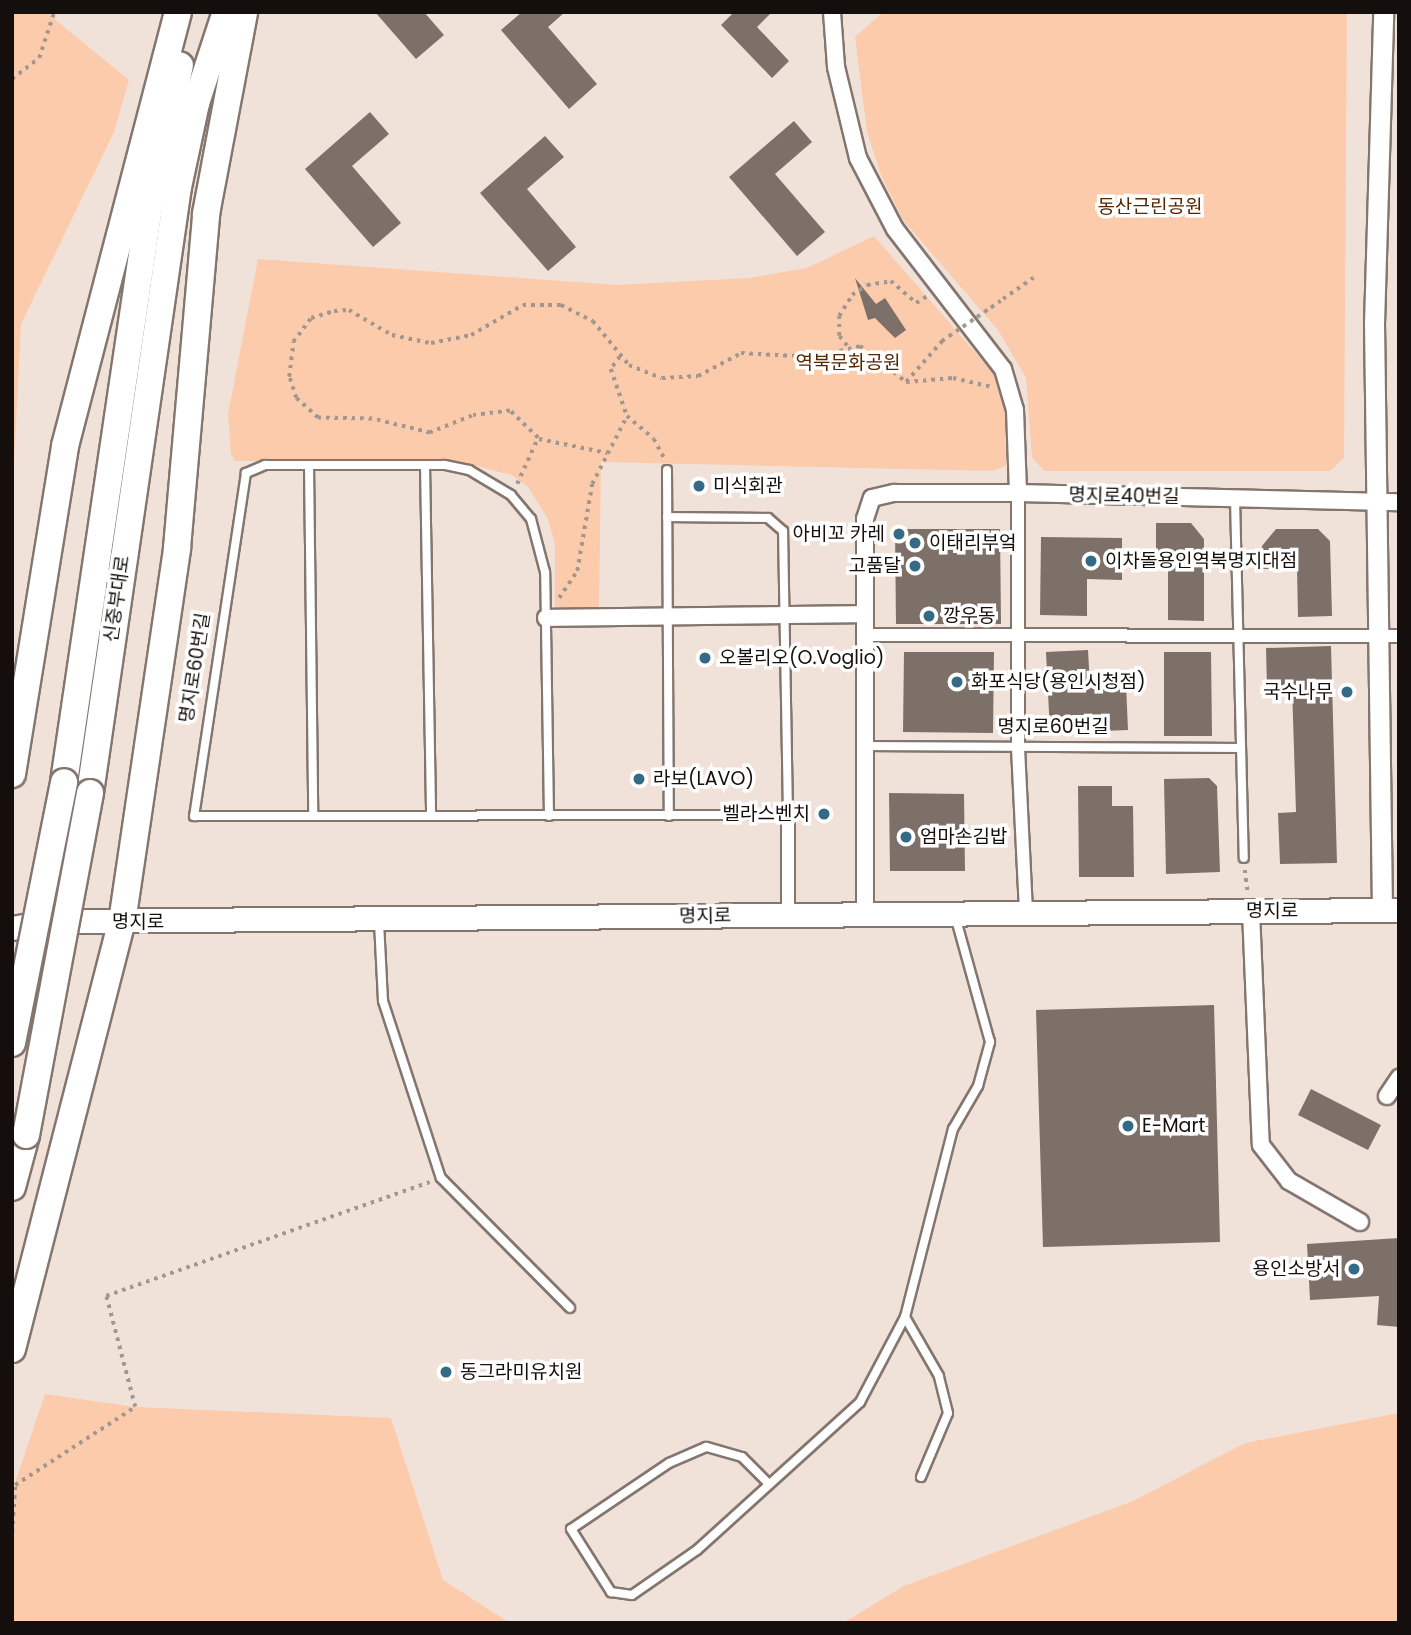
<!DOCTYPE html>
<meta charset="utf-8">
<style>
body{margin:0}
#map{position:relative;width:1411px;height:1635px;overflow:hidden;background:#f1e2d9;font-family:Poppins,"Noto Sans KR",sans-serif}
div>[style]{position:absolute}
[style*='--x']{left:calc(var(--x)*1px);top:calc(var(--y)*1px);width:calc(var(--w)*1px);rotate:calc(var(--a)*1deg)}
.green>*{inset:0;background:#fbcbac}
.building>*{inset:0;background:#7d7068}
.path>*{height:3.5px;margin-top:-1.75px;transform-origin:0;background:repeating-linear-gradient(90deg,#a2968f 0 3.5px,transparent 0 8.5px)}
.roads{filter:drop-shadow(2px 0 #83766e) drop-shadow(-2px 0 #83766e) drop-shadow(0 2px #83766e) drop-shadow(0 -2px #83766e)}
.service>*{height:8px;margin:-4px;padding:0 4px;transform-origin:4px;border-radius:4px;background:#fff}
.pedestrian>*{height:12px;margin:-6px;padding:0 6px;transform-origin:6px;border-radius:6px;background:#fff}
.minor>*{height:16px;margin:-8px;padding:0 8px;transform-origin:8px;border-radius:8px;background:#fff}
.tertiary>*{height:19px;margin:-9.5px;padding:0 9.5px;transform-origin:9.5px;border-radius:9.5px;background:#fff}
.secondary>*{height:23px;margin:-11.5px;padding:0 11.5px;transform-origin:11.5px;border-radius:11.5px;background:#fff}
.trunk>*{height:26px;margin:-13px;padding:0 13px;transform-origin:13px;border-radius:13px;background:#fff}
.path-bridge>*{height:3.5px;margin-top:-1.75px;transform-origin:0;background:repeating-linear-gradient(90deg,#a2968f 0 3.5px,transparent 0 8.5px)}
.bridges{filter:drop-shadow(2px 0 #83766e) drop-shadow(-2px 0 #83766e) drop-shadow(0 2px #83766e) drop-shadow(0 -2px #83766e)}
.trunk-bridge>*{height:26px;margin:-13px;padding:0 13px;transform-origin:13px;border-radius:13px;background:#fff}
.dots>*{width:19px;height:19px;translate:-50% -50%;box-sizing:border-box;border:4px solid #fff;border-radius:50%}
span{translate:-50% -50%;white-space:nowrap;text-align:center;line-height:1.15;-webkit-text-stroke:7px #fff;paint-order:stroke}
.park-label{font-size:19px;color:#552700}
.poi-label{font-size:19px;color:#140f0c}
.left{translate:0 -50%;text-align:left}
.right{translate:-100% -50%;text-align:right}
.street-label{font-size:19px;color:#140f0c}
.frame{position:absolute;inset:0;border:14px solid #140f0c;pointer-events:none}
</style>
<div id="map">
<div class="green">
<i style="clip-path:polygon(12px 12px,46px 12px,129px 80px,114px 132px,21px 324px,12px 505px)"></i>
<i style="clip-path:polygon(883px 12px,1347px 12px,1344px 458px,1330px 471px,1044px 471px,1032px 457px,1026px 378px,998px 330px,903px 220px,881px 175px,867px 132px,855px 37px)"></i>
<i style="clip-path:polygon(874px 236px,994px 374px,1005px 402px,1006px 466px,993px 471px,601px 462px,599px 608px,555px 611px,555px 545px,548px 519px,528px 487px,512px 475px,456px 461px,235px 461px,231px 454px,228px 414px,258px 259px,617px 285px,749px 278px,807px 268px)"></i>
<i style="clip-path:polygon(45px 1394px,135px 1407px,391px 1418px,443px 1580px,510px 1623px,12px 1623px,12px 1492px)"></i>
<i style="clip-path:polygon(1399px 1413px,1399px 1623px,843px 1623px,904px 1586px,1133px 1501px,1245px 1443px)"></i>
</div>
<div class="building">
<i style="clip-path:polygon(375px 12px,424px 12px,444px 35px,416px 59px)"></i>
<i style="clip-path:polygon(522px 12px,565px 12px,548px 27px,597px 84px,569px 109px,501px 30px)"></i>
<i style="clip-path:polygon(734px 12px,772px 12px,757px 27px,789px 61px,772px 78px,721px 25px)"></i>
<i style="clip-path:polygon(370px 112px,389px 134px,352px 166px,401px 223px,373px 247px,305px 169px)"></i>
<i style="clip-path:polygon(794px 121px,812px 142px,775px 174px,825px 232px,797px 256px,729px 177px)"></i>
<i style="clip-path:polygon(545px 136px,564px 157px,527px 189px,576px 247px,548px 271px,480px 193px)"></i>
<i style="clip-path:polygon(855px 278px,876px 304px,885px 298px,906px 330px,895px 338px,875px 318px,868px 320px)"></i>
<i style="clip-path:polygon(1156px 523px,1191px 523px,1204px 539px,1204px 621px,1168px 620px,1168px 561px,1156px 560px)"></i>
<i style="clip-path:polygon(895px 529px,1000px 529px,1001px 624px,896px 624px)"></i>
<i style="clip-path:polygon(1276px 529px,1318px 529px,1330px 541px,1332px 616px,1298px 617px,1297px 568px,1263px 569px,1262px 546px)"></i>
<i style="clip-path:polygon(1041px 537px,1122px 538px,1122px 580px,1087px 579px,1087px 616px,1040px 615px)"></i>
<i style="clip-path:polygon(1331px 646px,1337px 863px,1280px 864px,1278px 813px,1296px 812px,1292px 687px,1267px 688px,1266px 648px)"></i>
<i style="clip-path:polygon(1088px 650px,1090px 686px,1126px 684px,1128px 730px,1050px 733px,1046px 652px)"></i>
<i style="clip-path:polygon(904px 652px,994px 652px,993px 733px,903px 732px)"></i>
<i style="clip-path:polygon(1164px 652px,1211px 652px,1212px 736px,1164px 736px)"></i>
<i style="clip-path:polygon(1209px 778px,1217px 786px,1220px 872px,1166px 874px,1164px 779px)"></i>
<i style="clip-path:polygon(1078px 786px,1112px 786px,1112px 806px,1133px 806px,1134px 877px,1079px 877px)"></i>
<i style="clip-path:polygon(889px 793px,964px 794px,965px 871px,890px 871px)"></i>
<i style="clip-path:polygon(1214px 1005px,1220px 1242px,1043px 1247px,1036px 1010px)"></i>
<i style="clip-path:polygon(1311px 1089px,1381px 1125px,1368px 1150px,1298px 1115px)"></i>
<i style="clip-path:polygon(1399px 1238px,1399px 1327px,1377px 1325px,1379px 1296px,1310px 1300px,1307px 1244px)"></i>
</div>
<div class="path">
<i style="--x:12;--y:79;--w:34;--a:-38"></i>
<i style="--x:39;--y:58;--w:48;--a:-71.9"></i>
<i style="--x:1003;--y:299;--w:37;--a:-35"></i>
<i style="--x:847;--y:346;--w:13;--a:-129"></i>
<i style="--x:839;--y:336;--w:20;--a:-90"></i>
<i style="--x:839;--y:316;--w:25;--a:-58"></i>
<i style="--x:852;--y:295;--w:18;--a:-34"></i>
<i style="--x:867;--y:285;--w:24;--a:-9"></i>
<i style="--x:891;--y:281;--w:33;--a:41"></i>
<i style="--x:916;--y:303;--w:13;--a:-32"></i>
<i style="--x:620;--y:357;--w:15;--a:127"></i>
<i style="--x:611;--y:369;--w:50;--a:71.2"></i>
<i style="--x:906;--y:382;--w:55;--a:-48.7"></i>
<i style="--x:539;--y:439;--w:70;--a:11.5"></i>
<i style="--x:517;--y:484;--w:51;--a:-65.5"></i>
<i style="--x:538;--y:438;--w:39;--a:-136"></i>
<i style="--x:510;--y:411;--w:38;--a:173"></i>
<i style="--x:472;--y:416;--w:45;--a:158"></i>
<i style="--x:430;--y:433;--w:60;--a:-166.4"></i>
<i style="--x:372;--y:419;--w:54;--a:-178.9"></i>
<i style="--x:318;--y:418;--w:30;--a:-138"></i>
<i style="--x:296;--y:398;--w:22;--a:-108"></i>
<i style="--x:289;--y:377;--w:35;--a:-83"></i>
<i style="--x:293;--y:342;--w:30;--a:-53"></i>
<i style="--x:311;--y:318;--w:24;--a:-17"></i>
<i style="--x:334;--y:311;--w:15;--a:-4"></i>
<i style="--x:349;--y:310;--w:50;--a:30.2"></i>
<i style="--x:392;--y:335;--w:40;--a:12"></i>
<i style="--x:431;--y:343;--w:41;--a:-11.3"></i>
<i style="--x:471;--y:335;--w:60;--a:-30"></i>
<i style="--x:523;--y:305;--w:38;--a:0"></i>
<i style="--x:561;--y:305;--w:36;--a:27"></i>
<i style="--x:593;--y:321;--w:57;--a:50.7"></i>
<i style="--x:629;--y:365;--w:35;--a:22"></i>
<i style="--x:662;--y:378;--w:36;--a:-3"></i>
<i style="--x:698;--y:376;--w:49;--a:-28.1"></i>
<i style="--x:741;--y:353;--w:74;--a:3.1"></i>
<i style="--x:815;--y:357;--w:46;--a:-13.7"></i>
<i style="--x:860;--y:346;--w:58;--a:38"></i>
<i style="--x:906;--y:382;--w:47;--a:-4.9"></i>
<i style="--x:953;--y:378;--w:40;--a:13"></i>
<i style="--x:559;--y:598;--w:32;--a:-56"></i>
<i style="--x:577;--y:571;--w:88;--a:-80.2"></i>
<i style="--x:592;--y:484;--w:76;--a:-62.8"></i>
<i style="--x:627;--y:416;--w:35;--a:40"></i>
<i style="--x:654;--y:439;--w:24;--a:62"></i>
<i style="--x:1245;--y:870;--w:24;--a:83"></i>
<i style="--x:12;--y:1533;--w:48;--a:-86.4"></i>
<i style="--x:15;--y:1485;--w:143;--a:-33"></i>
<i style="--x:135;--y:1407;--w:115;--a:-104.6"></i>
<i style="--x:106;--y:1296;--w:343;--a:-19.4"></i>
</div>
<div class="roads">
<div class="service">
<i style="--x:309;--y:465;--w:351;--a:89.3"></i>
<i style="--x:425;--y:465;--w:351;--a:89"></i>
<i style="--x:667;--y:470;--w:346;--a:89.7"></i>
<i style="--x:1235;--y:499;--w:359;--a:88.6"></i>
<i style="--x:865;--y:746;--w:376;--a:0.3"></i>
<i style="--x:549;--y:816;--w:244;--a:-90.9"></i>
<i style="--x:545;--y:572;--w:55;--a:-104.8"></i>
<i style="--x:531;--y:519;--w:31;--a:-130"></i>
<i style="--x:511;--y:495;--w:49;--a:-149.2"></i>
<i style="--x:469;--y:470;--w:25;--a:-168"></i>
<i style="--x:445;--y:465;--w:180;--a:180"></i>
<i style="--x:265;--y:465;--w:21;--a:157"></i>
<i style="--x:246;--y:473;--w:347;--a:98.6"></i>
<i style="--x:194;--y:816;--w:594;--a:-0.1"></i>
<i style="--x:788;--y:815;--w:284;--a:-91"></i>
<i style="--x:783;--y:531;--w:20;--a:-139"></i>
<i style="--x:768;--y:518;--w:101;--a:-179.4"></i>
<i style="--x:379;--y:922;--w:79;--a:87.1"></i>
<i style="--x:383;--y:1001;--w:186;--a:71.9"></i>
<i style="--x:441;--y:1178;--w:183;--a:45.2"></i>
<i style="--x:921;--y:1477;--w:69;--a:-67.1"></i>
<i style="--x:948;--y:1413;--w:38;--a:-104"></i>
<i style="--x:939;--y:1376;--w:68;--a:-120"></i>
<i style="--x:905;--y:1317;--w:194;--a:-75.7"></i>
<i style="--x:953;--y:1129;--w:50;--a:-59.8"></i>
<i style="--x:978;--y:1086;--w:46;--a:-74.7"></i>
<i style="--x:990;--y:1042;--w:131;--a:-105.5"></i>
<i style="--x:769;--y:1484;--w:38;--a:-135"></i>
<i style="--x:742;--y:1457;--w:37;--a:-164"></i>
<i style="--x:706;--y:1447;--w:40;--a:156.6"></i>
<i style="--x:669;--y:1463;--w:118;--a:146"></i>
<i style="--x:571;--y:1529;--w:75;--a:57.6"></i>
<i style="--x:611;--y:1592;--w:21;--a:8"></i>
<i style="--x:632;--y:1595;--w:79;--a:-34.7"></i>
<i style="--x:697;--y:1550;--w:220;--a:-42.2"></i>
<i style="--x:860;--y:1402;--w:96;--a:-62.1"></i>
</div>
<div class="pedestrian">
<i style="--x:1018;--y:493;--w:255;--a:90"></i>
<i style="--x:1018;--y:748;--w:165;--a:87.2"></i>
<i style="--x:865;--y:635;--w:534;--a:0.11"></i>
<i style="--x:788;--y:815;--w:100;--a:90"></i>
</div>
<div class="minor">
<i style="--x:832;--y:12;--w:55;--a:85.8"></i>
<i style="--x:836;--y:67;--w:94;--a:76.4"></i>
<i style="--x:858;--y:158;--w:80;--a:62.5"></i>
<i style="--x:895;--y:229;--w:177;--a:52.4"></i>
<i style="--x:1003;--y:369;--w:43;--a:73.7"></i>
<i style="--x:1015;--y:410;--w:83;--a:87.9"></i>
<i style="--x:546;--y:618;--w:319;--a:-0.7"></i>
<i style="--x:1251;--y:911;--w:234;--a:87.6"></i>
<i style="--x:1261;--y:1145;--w:46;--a:52.1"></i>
<i style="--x:1289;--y:1181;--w:82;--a:30"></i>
<i style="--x:865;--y:915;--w:396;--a:-90"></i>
<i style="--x:865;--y:519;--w:22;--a:-72"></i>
<i style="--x:872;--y:498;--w:23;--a:-13"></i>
<i style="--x:894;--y:493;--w:124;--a:0"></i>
<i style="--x:1018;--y:493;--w:381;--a:1.4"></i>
<i style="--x:1387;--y:1096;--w:22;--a:-56"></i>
</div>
<div class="tertiary">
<i style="--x:1382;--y:910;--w:586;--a:-90.78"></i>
<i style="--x:1374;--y:324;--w:312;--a:-88.3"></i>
</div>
<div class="secondary">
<i style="--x:12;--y:928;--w:40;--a:-10"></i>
<i style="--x:51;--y:921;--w:1348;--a:-0.47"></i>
</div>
<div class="trunk">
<i style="--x:12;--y:774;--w:332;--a:-80.8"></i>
<i style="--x:65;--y:446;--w:448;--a:-75.4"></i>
<i style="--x:64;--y:782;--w:581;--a:-81.59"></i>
<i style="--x:149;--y:207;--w:145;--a:-77.7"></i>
<i style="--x:90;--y:793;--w:612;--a:-81.74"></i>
<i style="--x:178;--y:187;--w:86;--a:-77.9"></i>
<i style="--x:196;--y:103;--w:96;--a:-71.8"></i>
<i style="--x:12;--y:1187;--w:54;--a:-74.9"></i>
<i style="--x:12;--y:1349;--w:441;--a:-75.6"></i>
<i style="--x:122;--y:922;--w:378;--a:-81.6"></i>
<i style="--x:177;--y:548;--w:335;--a:-85"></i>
<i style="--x:206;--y:214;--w:206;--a:-79.3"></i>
</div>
</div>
<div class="path-bridge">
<i style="--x:942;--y:341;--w:74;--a:-34.5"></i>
</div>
<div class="bridges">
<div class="trunk-bridge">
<i style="--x:12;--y:1043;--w:266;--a:-78.7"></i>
<i style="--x:26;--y:1135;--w:348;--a:-79.4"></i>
</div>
</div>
<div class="dots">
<i style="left:699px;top:486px;background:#356a86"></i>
<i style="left:899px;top:534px;background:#356a86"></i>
<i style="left:915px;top:543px;background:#356a86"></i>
<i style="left:1091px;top:561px;background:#356a86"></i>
<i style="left:915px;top:566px;background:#356a86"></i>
<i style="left:929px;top:616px;background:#356a86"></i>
<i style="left:705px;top:658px;background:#356a86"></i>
<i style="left:957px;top:682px;background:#356a86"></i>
<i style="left:1347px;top:692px;background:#356a86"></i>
<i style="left:639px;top:779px;background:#356a86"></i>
<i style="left:824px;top:814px;background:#356a86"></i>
<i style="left:906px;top:837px;background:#356a86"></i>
<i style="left:1128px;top:1126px;background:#356a86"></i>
<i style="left:1354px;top:1269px;background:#356a86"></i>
<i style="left:446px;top:1372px;background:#356a86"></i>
</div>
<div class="park-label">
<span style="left:1150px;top:207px">동산근린공원</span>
<span style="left:848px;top:363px">역북문화공원</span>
</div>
<div class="poi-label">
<span class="left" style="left:713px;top:486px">미식회관</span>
<span class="right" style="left:885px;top:534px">아비꼬 카레</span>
<span class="left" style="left:929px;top:543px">이태리부엌</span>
<span class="left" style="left:1105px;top:561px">이차돌용인역북명지대점</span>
<span class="right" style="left:901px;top:566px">고품달</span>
<span class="left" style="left:943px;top:616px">깡우동</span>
<span class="left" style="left:719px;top:658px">오볼리오(O.Voglio)</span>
<span class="left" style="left:971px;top:682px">화포식당(용인시청점)</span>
<span class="right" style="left:1333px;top:692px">국수나무</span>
<span class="left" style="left:653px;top:779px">라보(LAVO)</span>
<span class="right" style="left:810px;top:814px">벨라스벤치</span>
<span class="left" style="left:920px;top:837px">엄마손김밥</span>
<span class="left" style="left:1142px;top:1126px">E-Mart</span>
<span class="right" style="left:1340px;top:1269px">용인소방서</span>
<span class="left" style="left:460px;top:1372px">동그라미유치원</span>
</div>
<div class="street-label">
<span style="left:1124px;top:496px;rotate:1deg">명지로40번길</span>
<span style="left:117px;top:599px;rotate:-82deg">신중부대로</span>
<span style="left:195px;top:668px;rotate:-81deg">명지로60번길</span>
<span style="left:1053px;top:727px">명지로60번길</span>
<span style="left:1272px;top:911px">명지로</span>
<span style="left:705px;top:916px;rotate:-1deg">명지로</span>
<span style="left:138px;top:922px">명지로</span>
</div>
<div class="frame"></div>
</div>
